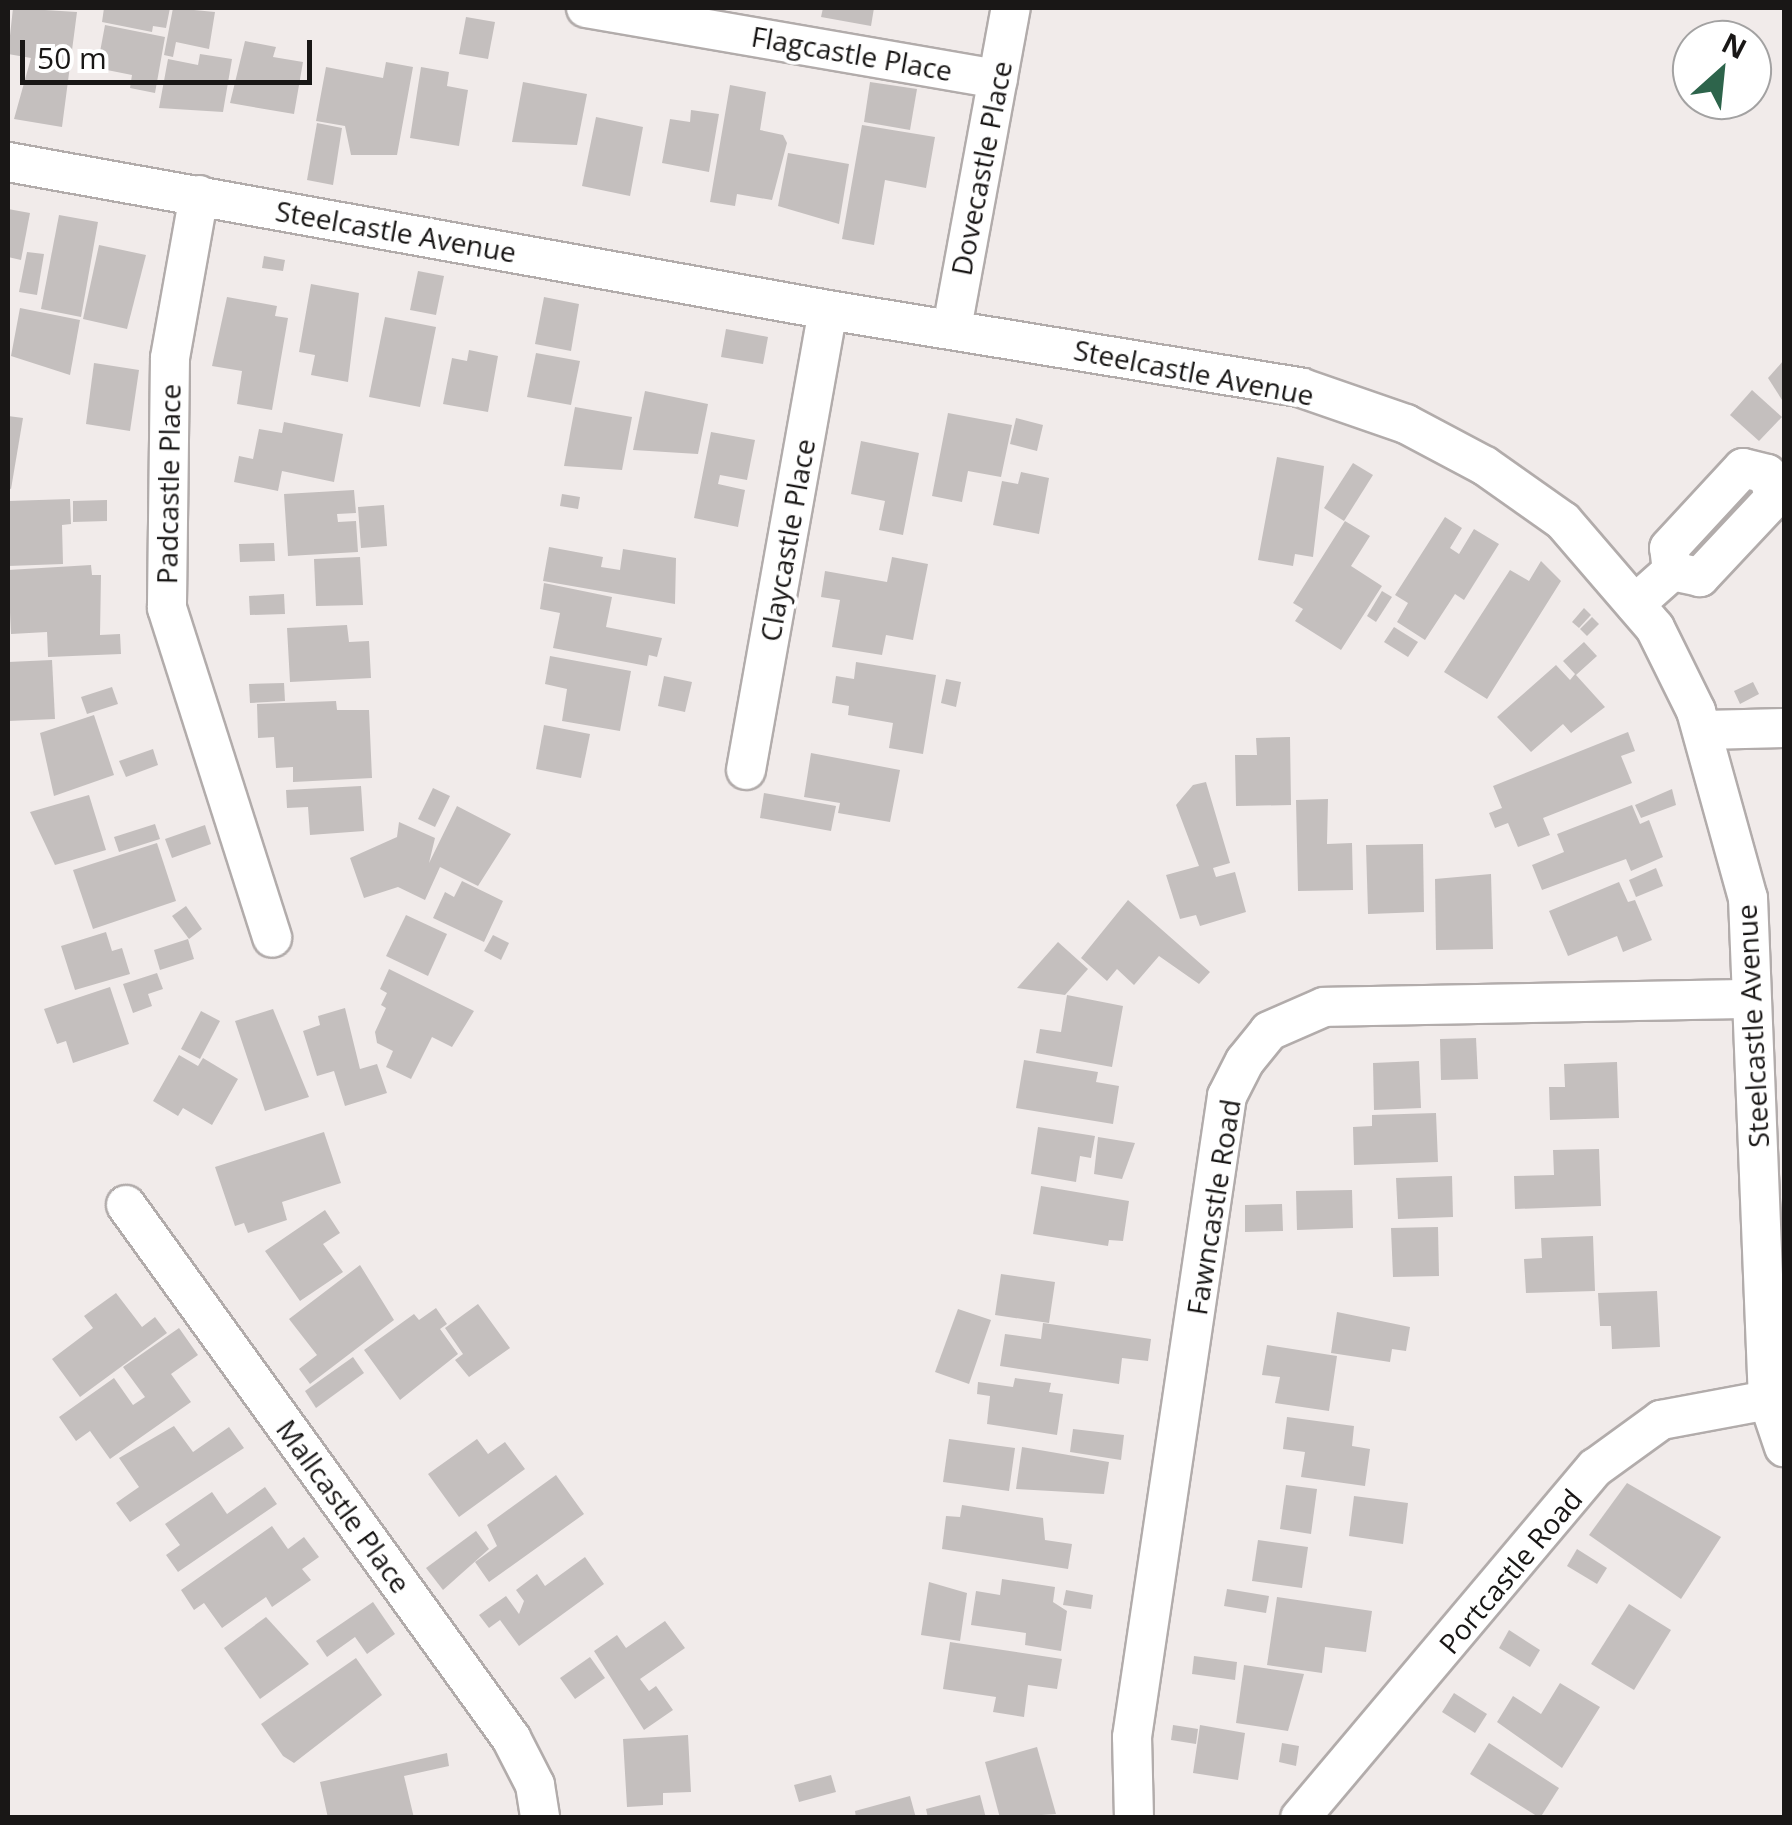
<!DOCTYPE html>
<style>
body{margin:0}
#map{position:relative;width:1792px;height:1825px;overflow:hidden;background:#f1ebea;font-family:"Open Sans",sans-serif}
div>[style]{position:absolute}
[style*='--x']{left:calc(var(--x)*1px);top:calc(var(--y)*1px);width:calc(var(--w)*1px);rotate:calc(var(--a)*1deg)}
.building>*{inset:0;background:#c4bfbe}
.roads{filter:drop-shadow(2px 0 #b2acab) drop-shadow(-2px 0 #b2acab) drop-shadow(0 2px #b2acab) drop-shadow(0 -2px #b2acab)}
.minor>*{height:38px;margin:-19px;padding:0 19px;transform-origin:19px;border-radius:19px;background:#fff}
span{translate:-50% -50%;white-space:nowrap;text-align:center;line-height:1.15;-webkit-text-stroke:8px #fff;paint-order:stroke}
.street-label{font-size:28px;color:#191716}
.frame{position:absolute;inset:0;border:10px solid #191716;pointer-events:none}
.north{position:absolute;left:1672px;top:20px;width:100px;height:100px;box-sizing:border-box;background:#fff;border:2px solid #a3a2a2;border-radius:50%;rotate:27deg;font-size:28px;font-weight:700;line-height:40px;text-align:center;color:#191716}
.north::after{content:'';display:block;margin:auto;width:35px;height:45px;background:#2d644b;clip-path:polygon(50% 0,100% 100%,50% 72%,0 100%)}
.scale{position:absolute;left:20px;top:40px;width:292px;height:45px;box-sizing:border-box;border:5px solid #191716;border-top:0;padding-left:12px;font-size:30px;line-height:35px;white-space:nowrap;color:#191716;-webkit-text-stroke:8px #fff;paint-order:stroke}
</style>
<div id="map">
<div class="building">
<i style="clip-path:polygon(13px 8px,77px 12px,62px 127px,14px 119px,31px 58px,8px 54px)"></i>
<i style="clip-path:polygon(104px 8px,170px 8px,166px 28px,153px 26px,152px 32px,102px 22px)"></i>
<i style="clip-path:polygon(173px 8px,215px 12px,209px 49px,176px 42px,173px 57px,164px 55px)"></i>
<i style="clip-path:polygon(823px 8px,874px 8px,871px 26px,821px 17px)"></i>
<i style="clip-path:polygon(466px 17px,495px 22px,488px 59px,459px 54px)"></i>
<i style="clip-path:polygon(105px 25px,165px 37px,155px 93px,130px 88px,132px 75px,97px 68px)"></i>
<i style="clip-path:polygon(245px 41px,276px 47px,273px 57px,303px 62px,294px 114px,230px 103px)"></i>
<i style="clip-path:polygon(200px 54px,232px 59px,223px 112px,159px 108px,168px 59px,198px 65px)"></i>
<i style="clip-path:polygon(386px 62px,413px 67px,397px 155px,351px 155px,345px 126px,316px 121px,326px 67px,383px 78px)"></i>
<i style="clip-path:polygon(421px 67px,449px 72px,447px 86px,468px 90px,459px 146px,410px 138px)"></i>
<i style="clip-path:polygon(523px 82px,587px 94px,577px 145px,512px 142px)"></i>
<i style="clip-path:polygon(870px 82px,917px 89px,910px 130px,864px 122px)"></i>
<i style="clip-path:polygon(730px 85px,766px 92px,760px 130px,783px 135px,787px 143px,772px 200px,737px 194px,735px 206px,710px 202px)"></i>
<i style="clip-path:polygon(691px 110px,719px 114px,709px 172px,662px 163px,670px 119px,690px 122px)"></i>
<i style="clip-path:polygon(596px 117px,643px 127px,630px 196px,582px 186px)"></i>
<i style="clip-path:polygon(317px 123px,342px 128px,333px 185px,307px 180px)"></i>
<i style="clip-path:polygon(862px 125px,935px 137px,926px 188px,885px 180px,874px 245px,842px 239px)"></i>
<i style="clip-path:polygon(788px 153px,849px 164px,839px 224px,778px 206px)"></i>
<i style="clip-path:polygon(8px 209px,30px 213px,21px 260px,8px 257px)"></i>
<i style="clip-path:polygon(59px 215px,98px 222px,81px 317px,41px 309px)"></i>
<i style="clip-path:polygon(99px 245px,146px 255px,127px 329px,83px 319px)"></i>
<i style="clip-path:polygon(27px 252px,44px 254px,37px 295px,19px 292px)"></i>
<i style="clip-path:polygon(264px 256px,285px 260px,283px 271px,262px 268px)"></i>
<i style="clip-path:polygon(418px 271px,444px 276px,436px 315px,410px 310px)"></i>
<i style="clip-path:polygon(311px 284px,359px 293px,348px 382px,311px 375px,315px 355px,299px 352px)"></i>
<i style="clip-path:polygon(227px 297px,277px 306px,275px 316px,288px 318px,272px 410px,237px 404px,242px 371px,212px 366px)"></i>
<i style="clip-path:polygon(544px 297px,579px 304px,571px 351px,535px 344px)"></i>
<i style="clip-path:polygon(20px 308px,80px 320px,70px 375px,11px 356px)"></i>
<i style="clip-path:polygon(385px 317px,436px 327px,420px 407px,369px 397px)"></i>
<i style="clip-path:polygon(726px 329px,768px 337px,763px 364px,721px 357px)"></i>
<i style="clip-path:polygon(469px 350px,498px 356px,488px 412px,443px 404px,452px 358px,467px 361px)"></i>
<i style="clip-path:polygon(536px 353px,580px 361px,571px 405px,527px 397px)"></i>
<i style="clip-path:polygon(1784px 360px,1784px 403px,1768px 378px)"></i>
<i style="clip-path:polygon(94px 363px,139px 370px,130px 431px,86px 424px)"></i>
<i style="clip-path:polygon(1752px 390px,1782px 417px,1759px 441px,1730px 415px)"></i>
<i style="clip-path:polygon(645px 391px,708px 404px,698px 454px,633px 450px)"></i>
<i style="clip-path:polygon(575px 407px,632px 417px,622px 470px,564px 466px)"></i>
<i style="clip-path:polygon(948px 413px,1012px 425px,1001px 477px,968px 471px,962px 502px,932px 496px)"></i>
<i style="clip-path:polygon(8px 416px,23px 418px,11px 489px,8px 488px)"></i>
<i style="clip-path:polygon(1016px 418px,1043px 425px,1037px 451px,1010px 444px)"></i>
<i style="clip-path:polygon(284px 422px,343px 434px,334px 482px,282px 471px,278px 491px,234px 482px,239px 456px,253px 459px,259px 429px,282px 433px)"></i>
<i style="clip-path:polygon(711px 432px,755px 440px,747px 480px,720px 475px,718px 484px,745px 490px,738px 527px,694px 518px)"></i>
<i style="clip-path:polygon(861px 441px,919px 453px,903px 535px,879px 530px,885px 501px,851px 494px)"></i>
<i style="clip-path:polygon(1277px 457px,1324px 466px,1313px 557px,1295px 554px,1293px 566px,1258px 560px)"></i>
<i style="clip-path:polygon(1353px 463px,1373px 475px,1344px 521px,1324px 508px)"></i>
<i style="clip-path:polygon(1021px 472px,1049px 478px,1039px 534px,993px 525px,1002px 481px,1018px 484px)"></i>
<i style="clip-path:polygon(354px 490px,356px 513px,337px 514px,338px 522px,356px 521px,358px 552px,288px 556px,284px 494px)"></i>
<i style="clip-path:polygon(562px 494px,580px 497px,578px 509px,560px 506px)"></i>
<i style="clip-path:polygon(70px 499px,71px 524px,62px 525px,63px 564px,8px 566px,8px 501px)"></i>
<i style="clip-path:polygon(107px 500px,107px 521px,73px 522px,73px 501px)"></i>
<i style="clip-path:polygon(384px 505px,387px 546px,361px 548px,358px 507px)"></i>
<i style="clip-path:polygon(1445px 517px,1462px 528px,1450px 548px,1459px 554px,1474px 529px,1499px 544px,1464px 600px,1455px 594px,1425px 640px,1397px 622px,1408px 603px,1395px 595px)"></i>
<i style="clip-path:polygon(1345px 521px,1370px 536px,1351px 566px,1382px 586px,1341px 650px,1295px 621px,1303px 609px,1293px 603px)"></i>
<i style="clip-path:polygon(274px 543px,275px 561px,240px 562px,239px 544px)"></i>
<i style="clip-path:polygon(549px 547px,603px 557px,601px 567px,620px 570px,623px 549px,676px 558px,675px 604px,543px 581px)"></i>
<i style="clip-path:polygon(360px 557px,363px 605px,316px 606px,314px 559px)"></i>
<i style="clip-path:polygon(892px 557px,928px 564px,913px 640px,886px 635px,882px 655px,832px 647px,840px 600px,821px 597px,825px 571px,887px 582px)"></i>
<i style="clip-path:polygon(1541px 561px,1561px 581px,1487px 699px,1444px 672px,1510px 570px,1529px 581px)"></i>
<i style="clip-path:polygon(91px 565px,92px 575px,101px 575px,100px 635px,120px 634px,121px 654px,48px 657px,47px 632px,11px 634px,8px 570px)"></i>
<i style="clip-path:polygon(544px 583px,612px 597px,606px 627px,662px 638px,657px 657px,649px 655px,647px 666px,553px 648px,560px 613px,540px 609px)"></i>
<i style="clip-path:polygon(1382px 591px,1392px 597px,1376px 622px,1367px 616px)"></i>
<i style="clip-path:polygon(284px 594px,285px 614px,250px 615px,249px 596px)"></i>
<i style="clip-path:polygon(1584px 608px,1591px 615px,1579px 628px,1572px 622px)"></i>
<i style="clip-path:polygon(1592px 617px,1599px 624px,1587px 636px,1580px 629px)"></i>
<i style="clip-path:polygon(347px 625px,349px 642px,369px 641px,371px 678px,290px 682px,287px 628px)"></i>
<i style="clip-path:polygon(1394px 627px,1418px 642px,1408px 657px,1384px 642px)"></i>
<i style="clip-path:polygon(1584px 642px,1597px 656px,1576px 675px,1605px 707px,1571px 733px,1563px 724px,1531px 752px,1497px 717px,1556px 665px,1570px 680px,1575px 674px,1563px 661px)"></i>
<i style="clip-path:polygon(550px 656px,631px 671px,620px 731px,562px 721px,567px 689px,545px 684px)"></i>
<i style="clip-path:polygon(52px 660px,55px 719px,8px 721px,8px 662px)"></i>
<i style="clip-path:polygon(856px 662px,936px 675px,923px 754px,889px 748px,893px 723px,848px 715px,849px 706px,832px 703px,836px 676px,854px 679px)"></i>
<i style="clip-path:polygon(664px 676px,692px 682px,685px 712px,658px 706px)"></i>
<i style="clip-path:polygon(946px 679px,961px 682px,956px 707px,941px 703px)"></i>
<i style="clip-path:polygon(1753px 682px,1759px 694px,1740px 704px,1734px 691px)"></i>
<i style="clip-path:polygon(284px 683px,285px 701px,250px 703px,249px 684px)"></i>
<i style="clip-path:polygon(112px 687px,118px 704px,87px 714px,81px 697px)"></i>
<i style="clip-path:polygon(336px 701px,337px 710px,369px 710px,372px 778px,293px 782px,293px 767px,276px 768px,274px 737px,258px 738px,257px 704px)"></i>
<i style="clip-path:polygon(94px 715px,114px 775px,54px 796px,40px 733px)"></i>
<i style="clip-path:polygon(544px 725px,590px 734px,581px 778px,536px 769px)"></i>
<i style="clip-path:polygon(1628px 732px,1635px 751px,1621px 756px,1632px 783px,1543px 818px,1550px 835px,1518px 847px,1508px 823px,1495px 828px,1489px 813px,1502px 808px,1493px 786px)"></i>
<i style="clip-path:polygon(1290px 737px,1291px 805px,1236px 806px,1235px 755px,1257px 755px,1256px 738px)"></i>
<i style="clip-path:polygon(153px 749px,158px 765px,126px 777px,119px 761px)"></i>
<i style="clip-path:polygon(811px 753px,900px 770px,890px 822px,838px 813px,840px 803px,804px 797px)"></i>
<i style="clip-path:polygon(1206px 782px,1230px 863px,1213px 868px,1216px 877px,1235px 872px,1246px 912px,1200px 926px,1196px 915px,1180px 919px,1166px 875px,1199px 866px,1176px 805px,1193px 785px)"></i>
<i style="clip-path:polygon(361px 786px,364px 831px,310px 835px,308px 807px,287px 808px,286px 790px)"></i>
<i style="clip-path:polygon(433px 788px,450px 796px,435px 827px,418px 819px)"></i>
<i style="clip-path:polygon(1672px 789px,1676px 805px,1641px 818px,1635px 805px)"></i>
<i style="clip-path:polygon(764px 793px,836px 806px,831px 831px,760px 818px)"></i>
<i style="clip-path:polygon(89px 795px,106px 850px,55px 865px,30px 812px)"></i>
<i style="clip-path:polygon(1328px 799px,1327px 844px,1352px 843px,1353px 890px,1298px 891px,1296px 800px)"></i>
<i style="clip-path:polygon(1632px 805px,1640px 824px,1649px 820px,1663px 857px,1631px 871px,1626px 859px,1542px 890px,1532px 865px,1564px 852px,1557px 834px)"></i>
<i style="clip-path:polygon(457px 806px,511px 834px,478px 886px,440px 867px,425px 900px,398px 887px,364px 898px,350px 858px,397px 837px,399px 822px,435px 838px,429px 863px)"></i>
<i style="clip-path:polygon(155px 824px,160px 839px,119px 852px,114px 837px)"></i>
<i style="clip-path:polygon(205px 825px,211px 844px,172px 858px,165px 839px)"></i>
<i style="clip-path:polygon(157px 843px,176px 901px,93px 929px,73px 870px)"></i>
<i style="clip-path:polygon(1423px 844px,1424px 912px,1368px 914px,1366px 845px)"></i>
<i style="clip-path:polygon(1656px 868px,1663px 886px,1636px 897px,1629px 880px)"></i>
<i style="clip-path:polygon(1491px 874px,1493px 949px,1436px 950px,1435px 879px)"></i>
<i style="clip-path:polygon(462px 881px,503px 901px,484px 942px,433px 918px,445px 892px,454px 897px)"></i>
<i style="clip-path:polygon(1619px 882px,1628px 902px,1635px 900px,1652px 940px,1623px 952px,1617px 936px,1568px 956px,1549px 911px)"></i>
<i style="clip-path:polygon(1128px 900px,1210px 972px,1199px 984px,1159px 956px,1134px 985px,1117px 969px,1107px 981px,1081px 958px)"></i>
<i style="clip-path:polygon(186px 906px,202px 929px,189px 939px,172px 916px)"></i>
<i style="clip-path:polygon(406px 915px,447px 934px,428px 976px,386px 956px)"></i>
<i style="clip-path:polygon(106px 932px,112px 951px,122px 948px,130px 974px,75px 990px,61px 946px)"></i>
<i style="clip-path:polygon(493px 935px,509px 943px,501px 960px,484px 951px)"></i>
<i style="clip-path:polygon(188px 939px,194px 959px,160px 970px,154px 950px)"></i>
<i style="clip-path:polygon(1058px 942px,1088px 969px,1065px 995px,1017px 988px)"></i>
<i style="clip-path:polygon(389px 969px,474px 1011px,452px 1047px,432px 1037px,411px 1079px,386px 1067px,393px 1051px,377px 1043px,375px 1032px,386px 1008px,381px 1005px,387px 993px,380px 989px)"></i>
<i style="clip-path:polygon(157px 973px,163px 989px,148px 994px,152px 1006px,133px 1013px,123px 984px)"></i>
<i style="clip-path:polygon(110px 987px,129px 1044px,73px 1063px,66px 1041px,57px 1044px,44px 1009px)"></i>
<i style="clip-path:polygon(1067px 995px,1123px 1006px,1112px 1067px,1036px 1053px,1040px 1029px,1061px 1032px)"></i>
<i style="clip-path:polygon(345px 1008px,360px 1069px,377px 1064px,387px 1093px,345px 1106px,334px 1071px,317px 1076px,303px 1031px,320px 1025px,318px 1016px)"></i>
<i style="clip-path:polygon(273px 1009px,309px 1097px,265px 1111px,235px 1021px)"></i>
<i style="clip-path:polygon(201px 1011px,220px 1021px,200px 1059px,181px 1049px)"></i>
<i style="clip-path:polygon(1476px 1038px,1478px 1079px,1441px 1080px,1440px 1039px)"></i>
<i style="clip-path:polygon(179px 1055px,198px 1066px,203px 1058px,238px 1079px,212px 1125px,183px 1108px,178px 1116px,153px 1101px)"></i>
<i style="clip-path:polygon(1024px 1060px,1098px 1072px,1096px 1082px,1119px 1086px,1113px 1124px,1016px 1108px)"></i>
<i style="clip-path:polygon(1419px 1061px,1421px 1108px,1374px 1110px,1373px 1063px)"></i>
<i style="clip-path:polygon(1617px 1062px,1619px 1118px,1550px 1120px,1549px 1087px,1565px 1087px,1564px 1064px)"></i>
<i style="clip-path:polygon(1436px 1113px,1438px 1162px,1354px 1165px,1353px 1127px,1372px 1126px,1372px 1115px)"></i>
<i style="clip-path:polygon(1038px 1127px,1095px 1136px,1091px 1158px,1080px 1156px,1076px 1182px,1031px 1174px)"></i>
<i style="clip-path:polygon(324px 1132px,341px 1183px,282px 1202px,287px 1220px,248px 1233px,244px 1223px,235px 1226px,215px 1167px)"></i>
<i style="clip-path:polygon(1098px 1137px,1135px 1143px,1122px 1179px,1094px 1174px)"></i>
<i style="clip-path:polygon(1599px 1149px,1601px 1206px,1515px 1209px,1514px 1176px,1554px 1175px,1553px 1150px)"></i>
<i style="clip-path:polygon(1452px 1176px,1453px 1217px,1398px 1219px,1396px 1178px)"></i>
<i style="clip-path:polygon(1041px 1186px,1129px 1201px,1123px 1241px,1109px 1240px,1108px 1246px,1033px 1234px)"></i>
<i style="clip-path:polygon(1352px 1190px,1353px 1228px,1297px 1230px,1296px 1191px)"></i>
<i style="clip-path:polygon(1282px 1204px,1283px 1231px,1245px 1232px,1245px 1205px)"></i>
<i style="clip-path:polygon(325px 1210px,340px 1233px,323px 1244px,343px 1272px,300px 1301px,265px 1251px)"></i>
<i style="clip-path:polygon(1438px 1227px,1439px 1276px,1393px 1277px,1391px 1228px)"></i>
<i style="clip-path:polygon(1593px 1236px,1595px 1291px,1526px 1293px,1524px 1259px,1542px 1258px,1541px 1238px)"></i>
<i style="clip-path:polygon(360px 1265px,394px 1320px,310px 1384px,299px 1369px,317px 1355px,289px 1319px)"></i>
<i style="clip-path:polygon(1001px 1274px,1055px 1282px,1049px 1323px,995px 1315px)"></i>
<i style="clip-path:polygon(1657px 1291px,1660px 1347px,1612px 1349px,1611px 1326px,1600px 1326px,1598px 1293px)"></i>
<i style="clip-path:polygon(116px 1293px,142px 1327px,155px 1317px,167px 1333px,80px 1397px,52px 1359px,93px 1328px,84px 1316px)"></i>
<i style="clip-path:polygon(478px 1304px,510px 1348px,469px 1377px,455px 1360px,463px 1354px,445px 1328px)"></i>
<i style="clip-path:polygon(436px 1308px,447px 1324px,440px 1329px,458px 1354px,400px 1400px,364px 1350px,414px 1314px,419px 1320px)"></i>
<i style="clip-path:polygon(958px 1309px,991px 1320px,969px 1384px,935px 1372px)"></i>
<i style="clip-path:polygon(1337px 1312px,1410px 1327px,1406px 1351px,1392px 1349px,1390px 1362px,1331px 1353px)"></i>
<i style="clip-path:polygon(1043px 1323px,1151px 1339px,1148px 1361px,1122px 1358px,1119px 1384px,1000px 1366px,1005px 1334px,1041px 1339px)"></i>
<i style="clip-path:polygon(179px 1328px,198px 1355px,171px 1374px,191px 1402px,110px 1459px,90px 1431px,76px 1441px,59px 1417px,114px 1378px,133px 1405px,145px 1397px,123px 1367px)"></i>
<i style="clip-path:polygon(1267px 1345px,1337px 1356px,1329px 1411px,1275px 1403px,1280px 1377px,1262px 1375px)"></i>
<i style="clip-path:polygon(353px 1357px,364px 1373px,316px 1408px,305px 1391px)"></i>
<i style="clip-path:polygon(1015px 1378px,1051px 1383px,1049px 1392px,1063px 1394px,1057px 1435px,987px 1424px,990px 1396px,977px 1394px,978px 1382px,1013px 1387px)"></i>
<i style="clip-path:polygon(1287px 1417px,1354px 1426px,1352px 1446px,1370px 1449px,1365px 1486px,1301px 1477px,1305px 1452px,1283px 1449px)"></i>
<i style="clip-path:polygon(174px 1426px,193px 1452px,229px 1427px,244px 1448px,130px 1522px,116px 1503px,139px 1487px,119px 1458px)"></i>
<i style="clip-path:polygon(1073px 1429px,1124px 1435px,1121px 1460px,1070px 1452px)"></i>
<i style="clip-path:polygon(477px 1439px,488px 1454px,505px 1442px,525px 1469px,459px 1517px,428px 1474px)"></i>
<i style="clip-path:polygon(949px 1439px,1015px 1448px,1009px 1491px,943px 1482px)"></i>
<i style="clip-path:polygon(1022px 1447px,1109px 1462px,1104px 1494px,1016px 1489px)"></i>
<i style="clip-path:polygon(556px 1475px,584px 1514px,489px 1582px,475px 1562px,497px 1546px,487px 1525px)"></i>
<i style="clip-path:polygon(1627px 1483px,1721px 1537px,1681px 1599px,1589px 1535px)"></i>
<i style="clip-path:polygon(1286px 1485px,1317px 1489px,1311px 1534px,1280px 1529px)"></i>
<i style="clip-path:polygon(265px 1487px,277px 1504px,178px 1572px,166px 1555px,180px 1545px,165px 1524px,212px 1492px,227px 1514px)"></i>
<i style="clip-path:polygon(1354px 1496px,1408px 1503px,1403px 1544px,1349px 1536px)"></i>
<i style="clip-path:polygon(962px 1505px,1043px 1518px,1045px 1540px,1072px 1544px,1068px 1569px,942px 1549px,946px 1516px,960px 1517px)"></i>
<i style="clip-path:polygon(272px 1526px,288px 1549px,304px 1537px,319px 1557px,302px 1569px,311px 1580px,272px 1607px,266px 1597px,222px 1628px,204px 1603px,194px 1610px,181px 1590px)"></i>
<i style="clip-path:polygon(476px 1531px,489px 1549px,443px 1590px,426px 1568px)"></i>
<i style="clip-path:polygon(1258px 1540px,1308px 1547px,1302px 1588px,1252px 1581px)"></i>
<i style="clip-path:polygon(1577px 1549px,1607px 1568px,1597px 1584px,1567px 1566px)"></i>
<i style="clip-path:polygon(585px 1557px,604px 1584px,519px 1646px,500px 1620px,489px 1628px,479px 1615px,506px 1596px,519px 1614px,524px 1601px,516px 1590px,537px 1574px,545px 1586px)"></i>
<i style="clip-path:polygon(1002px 1579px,1055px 1587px,1053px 1602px,1067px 1611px,1061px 1651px,1025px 1645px,1026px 1633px,971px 1625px,976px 1591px,1000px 1595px)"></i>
<i style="clip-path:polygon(929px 1582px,967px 1593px,960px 1641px,921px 1635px)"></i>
<i style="clip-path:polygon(1227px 1589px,1269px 1596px,1266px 1613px,1224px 1606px)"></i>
<i style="clip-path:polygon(1066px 1590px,1093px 1595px,1091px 1609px,1063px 1605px)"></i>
<i style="clip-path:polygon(1277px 1597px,1372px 1611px,1366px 1652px,1325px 1647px,1322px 1673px,1267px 1665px)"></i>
<i style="clip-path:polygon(373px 1602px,395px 1634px,367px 1654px,355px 1637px,327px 1657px,316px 1641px)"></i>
<i style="clip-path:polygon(1629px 1604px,1671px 1630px,1634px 1690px,1591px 1664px)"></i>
<i style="clip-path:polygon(266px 1617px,309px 1664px,260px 1699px,224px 1648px)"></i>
<i style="clip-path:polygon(665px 1621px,685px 1648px,640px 1679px,649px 1691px,656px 1686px,673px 1710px,644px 1730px,594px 1651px,617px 1635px,626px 1648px)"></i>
<i style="clip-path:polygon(1509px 1630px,1540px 1650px,1530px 1667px,1499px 1648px)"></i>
<i style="clip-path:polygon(950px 1642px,1062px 1659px,1057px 1689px,1028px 1685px,1024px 1717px,993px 1712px,996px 1697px,943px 1689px)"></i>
<i style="clip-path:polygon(1194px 1656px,1237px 1662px,1235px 1680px,1192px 1674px)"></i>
<i style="clip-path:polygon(590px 1657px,605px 1678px,575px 1699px,560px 1678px)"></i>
<i style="clip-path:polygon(356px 1658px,382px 1695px,294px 1763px,283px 1756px,261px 1724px)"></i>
<i style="clip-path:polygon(1244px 1665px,1304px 1674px,1288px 1731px,1236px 1723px)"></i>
<i style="clip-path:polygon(1560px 1683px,1600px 1707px,1562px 1768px,1497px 1722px,1513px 1696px,1541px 1714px)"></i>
<i style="clip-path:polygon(1454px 1693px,1487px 1714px,1475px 1733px,1442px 1712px)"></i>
<i style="clip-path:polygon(1173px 1725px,1198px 1729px,1196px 1744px,1171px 1740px)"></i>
<i style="clip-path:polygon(1200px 1725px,1245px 1733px,1238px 1780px,1193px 1773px)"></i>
<i style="clip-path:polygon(688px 1735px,691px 1792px,663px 1793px,663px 1805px,627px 1807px,623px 1739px)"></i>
<i style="clip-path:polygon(1282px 1743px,1299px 1746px,1296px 1766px,1279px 1762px)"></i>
<i style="clip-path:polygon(1489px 1743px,1559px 1788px,1540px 1818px,1470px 1774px)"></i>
<i style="clip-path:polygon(1037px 1747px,1056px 1814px,1000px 1818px,985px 1762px)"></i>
<i style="clip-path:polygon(447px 1753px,449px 1766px,404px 1776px,414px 1818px,328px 1818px,320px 1782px)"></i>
<i style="clip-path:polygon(831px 1775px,836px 1792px,799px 1802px,794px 1785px)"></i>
<i style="clip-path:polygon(980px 1795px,986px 1818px,928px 1818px,926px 1809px)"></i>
<i style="clip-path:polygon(910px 1796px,916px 1818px,856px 1818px,855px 1811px)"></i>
</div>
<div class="roads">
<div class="minor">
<i style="--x:586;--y:8;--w:418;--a:9.8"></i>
<i style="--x:8;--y:162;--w:833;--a:10.23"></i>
<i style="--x:828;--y:310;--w:480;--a:9.3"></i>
<i style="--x:1302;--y:388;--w:110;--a:19.1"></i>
<i style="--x:1406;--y:424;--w:89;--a:28"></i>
<i style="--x:1485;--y:466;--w:95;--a:35.2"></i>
<i style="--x:1563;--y:521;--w:141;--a:49.3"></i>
<i style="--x:1655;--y:628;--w:93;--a:63.7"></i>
<i style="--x:1696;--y:711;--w:194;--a:74.5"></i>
<i style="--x:1748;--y:898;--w:502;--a:87.72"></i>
<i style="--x:1768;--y:1400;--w:50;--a:71.2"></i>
<i style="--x:199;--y:195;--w:166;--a:100.1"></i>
<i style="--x:170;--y:358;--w:250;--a:90.7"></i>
<i style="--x:167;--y:608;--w:346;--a:72.3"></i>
<i style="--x:952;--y:328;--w:325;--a:-79.6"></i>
<i style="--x:1635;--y:604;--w:50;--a:-41.7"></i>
<i style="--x:1672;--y:571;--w:23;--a:-97"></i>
<i style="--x:1669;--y:548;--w:109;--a:-47.2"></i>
<i style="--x:1743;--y:468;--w:25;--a:14"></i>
<i style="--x:1767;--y:474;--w:24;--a:71"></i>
<i style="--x:1775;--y:497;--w:110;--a:133.2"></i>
<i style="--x:1700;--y:577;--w:29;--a:-168"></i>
<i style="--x:1705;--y:730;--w:79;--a:-1.5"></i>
<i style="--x:746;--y:770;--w:467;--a:-79.9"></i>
<i style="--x:126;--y:1205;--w:658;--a:54.16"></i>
<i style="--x:511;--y:1738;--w:53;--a:62.9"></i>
<i style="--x:535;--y:1785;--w:33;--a:81"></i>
<i style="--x:1134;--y:1818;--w:81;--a:-91.4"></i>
<i style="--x:1132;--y:1737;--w:648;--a:-81.57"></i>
<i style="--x:1227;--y:1096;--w:39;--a:-63"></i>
<i style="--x:1245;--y:1061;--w:38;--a:-51"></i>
<i style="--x:1269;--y:1031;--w:60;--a:-23.6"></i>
<i style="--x:1324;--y:1007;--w:427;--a:-1.1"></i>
<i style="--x:1300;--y:1818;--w:458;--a:-49.9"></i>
<i style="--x:1595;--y:1468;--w:82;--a:-36"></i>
<i style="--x:1661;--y:1420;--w:109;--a:-10.6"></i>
</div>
</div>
<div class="street-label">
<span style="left:852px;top:53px;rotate:10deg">Flagcastle Place</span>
<span style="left:981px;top:168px;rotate:-79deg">Dovecastle Place</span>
<span style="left:396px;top:231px;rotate:10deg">Steelcastle Avenue</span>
<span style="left:1194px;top:372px;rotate:11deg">Steelcastle Avenue</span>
<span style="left:168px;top:484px;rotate:-89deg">Padcastle Place</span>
<span style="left:787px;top:540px;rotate:-80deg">Claycastle Place</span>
<span style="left:1752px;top:1026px;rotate:-93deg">Steelcastle Avenue</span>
<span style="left:1213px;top:1207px;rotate:-81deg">Fawncastle Road</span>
<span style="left:344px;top:1506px;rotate:54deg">Mallcastle Place</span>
<span style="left:1510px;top:1571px;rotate:-50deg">Portcastle Road</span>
</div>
<div class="frame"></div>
<div class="north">N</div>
<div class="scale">50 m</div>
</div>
